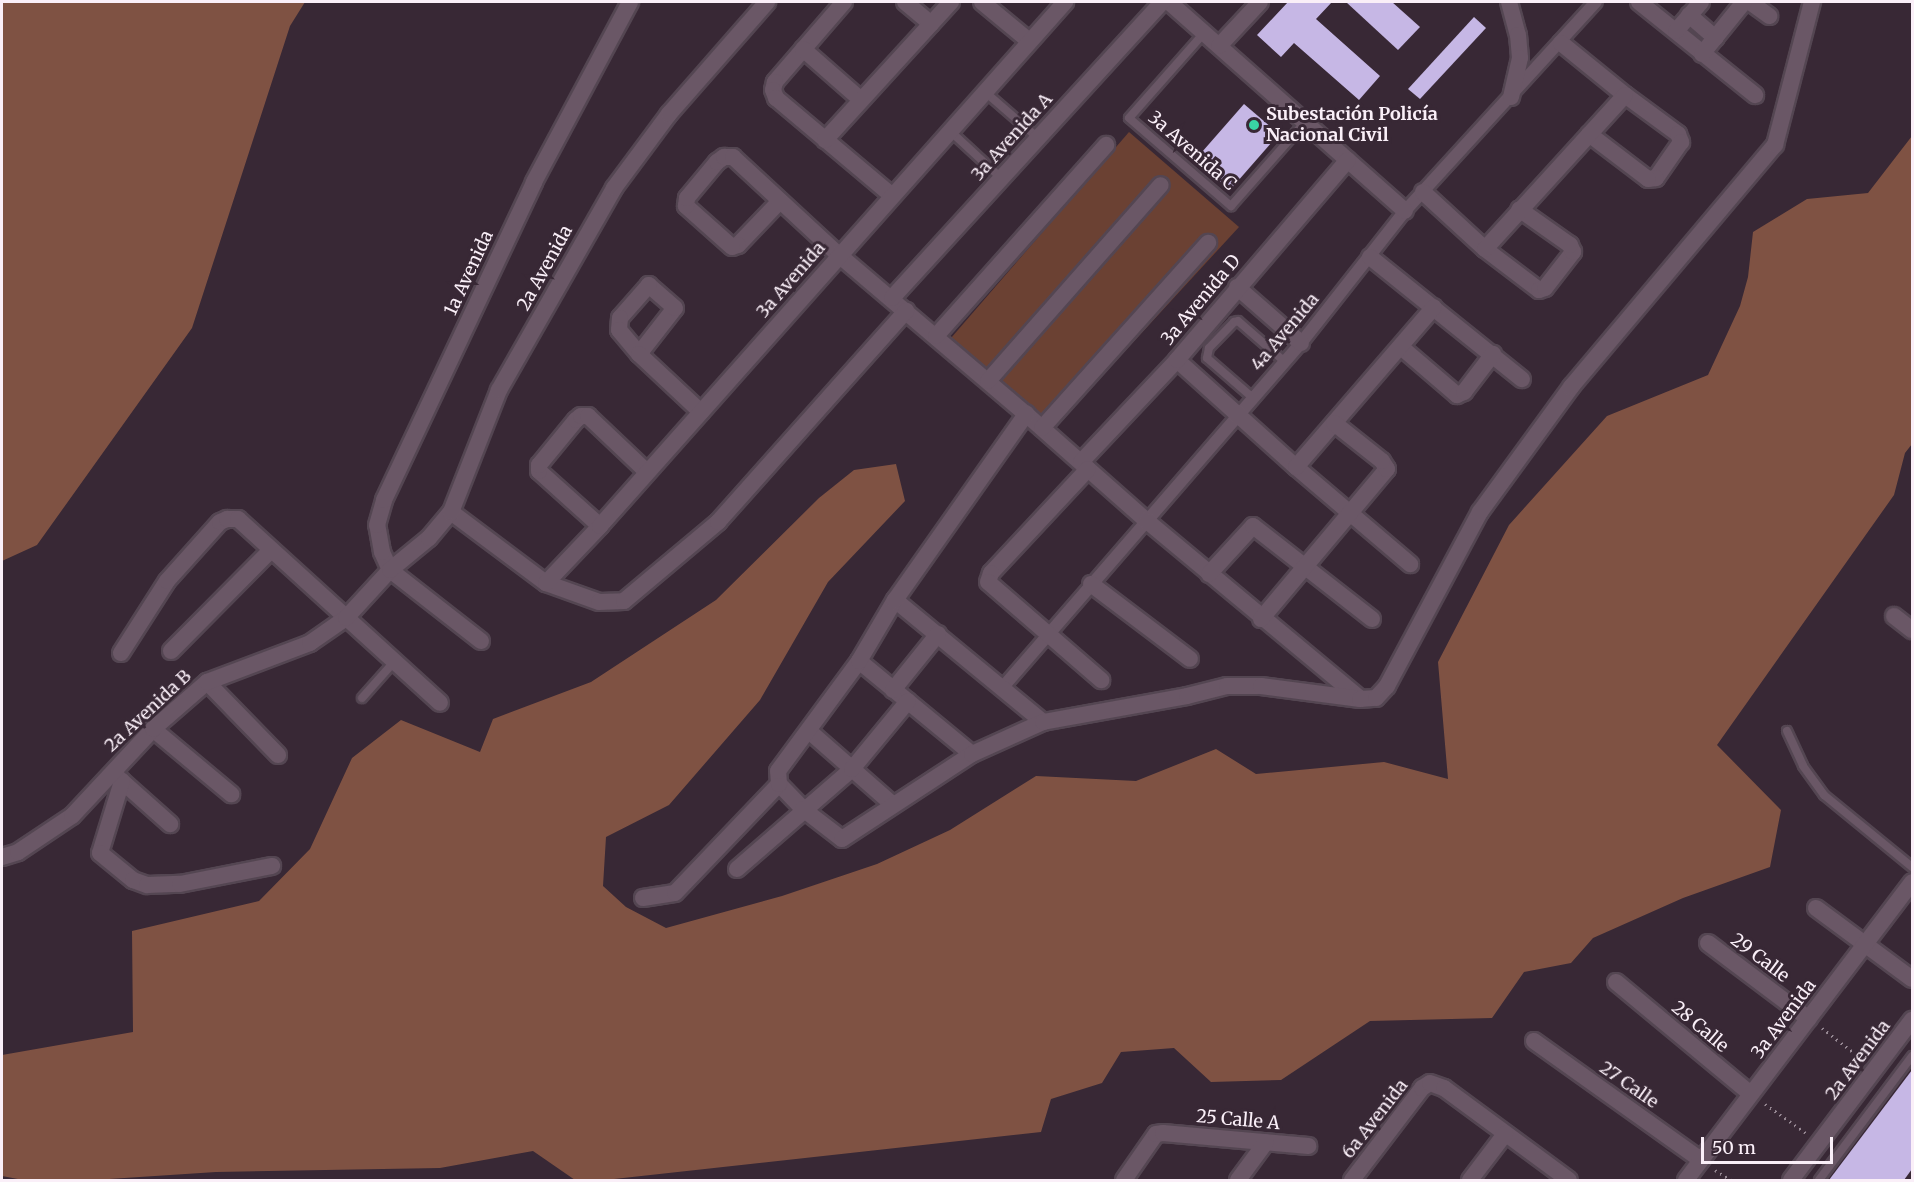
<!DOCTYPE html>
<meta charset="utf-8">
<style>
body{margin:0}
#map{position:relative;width:1914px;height:1182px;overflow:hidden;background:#382835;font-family:Merriweather,serif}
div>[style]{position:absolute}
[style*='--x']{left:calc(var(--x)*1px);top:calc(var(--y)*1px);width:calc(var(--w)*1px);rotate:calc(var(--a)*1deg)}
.green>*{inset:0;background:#6b4133}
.forest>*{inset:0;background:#7f5243}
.building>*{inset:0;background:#c6b7e5}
.path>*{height:3px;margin-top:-1.5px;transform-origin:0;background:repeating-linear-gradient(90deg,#968893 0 1.5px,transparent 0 6px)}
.roads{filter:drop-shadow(2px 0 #544652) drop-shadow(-2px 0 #544652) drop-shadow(0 2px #544652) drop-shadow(0 -2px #544652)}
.service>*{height:8px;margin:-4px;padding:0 4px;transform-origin:4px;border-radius:4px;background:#6a5766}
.pedestrian>*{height:12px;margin:-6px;padding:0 6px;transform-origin:6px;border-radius:6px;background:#6a5766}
.minor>*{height:16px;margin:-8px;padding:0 8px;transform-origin:8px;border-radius:8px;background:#6a5766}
.secondary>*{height:16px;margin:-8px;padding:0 8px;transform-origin:8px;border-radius:8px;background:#6a5766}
.dots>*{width:16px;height:16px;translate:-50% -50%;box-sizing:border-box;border:3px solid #382835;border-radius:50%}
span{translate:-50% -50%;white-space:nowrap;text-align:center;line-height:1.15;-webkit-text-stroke:6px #382835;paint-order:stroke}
.poi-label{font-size:18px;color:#faeff8;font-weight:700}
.left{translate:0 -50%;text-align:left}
.street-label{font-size:18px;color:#faeff8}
.frame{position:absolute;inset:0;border:3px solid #faeff8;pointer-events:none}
.scale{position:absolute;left:1701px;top:1137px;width:132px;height:27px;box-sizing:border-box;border:3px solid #faeff8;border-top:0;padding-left:8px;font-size:18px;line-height:21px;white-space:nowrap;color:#faeff8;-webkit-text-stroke:4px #382835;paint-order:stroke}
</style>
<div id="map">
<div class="green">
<i style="clip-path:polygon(1129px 132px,1239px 227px,1055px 427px,951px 338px)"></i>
</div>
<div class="forest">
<i style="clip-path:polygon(2px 2px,305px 2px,290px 26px,192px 328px,37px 545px,2px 561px)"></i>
<i style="clip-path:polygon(1912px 136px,1912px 444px,1905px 453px,1894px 495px,1717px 745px,1781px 810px,1770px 867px,1683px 898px,1593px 938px,1571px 963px,1524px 972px,1492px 1018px,1370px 1021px,1281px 1080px,1211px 1082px,1174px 1048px,1121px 1052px,1102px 1083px,1051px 1099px,1041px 1132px,605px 1180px,575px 1180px,533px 1151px,440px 1168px,216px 1172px,94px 1180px,23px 1180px,2px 1176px,2px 1055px,133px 1032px,132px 931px,259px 901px,310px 849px,352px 758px,401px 720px,480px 752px,493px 719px,591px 682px,716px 600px,819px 498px,854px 470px,896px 464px,905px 501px,828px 582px,760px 700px,669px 805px,606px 837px,603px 886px,626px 907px,666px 928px,782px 896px,877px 864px,950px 830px,1036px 776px,1136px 781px,1216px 749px,1256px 774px,1384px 762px,1448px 779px,1438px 662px,1509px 525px,1607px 416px,1708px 375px,1740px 306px,1748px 277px,1753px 232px,1807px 199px,1868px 193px)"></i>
</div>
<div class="building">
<i style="clip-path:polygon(1288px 2px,1332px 2px,1316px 19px,1380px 76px,1359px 100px,1294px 43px,1281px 57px,1257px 35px)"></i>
<i style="clip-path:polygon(1346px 2px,1392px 2px,1420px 27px,1398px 50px)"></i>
<i style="clip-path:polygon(1474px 17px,1486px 28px,1420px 99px,1408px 89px)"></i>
<i style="clip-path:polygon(1244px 104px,1279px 134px,1230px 190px,1195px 160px)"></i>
<i style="clip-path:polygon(1912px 1070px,1912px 1169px,1904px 1180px,1829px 1180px)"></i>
</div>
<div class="path">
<i style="--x:1822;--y:1028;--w:51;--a:37.8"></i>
<i style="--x:1765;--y:1104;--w:50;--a:35.3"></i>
<i style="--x:1715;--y:1170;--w:19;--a:32"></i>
</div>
<div class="roads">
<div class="service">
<i style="--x:1204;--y:33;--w:113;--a:131.4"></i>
<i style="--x:1129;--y:118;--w:135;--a:40.8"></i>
<i style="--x:1231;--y:206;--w:112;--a:-48.6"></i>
<i style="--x:984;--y:91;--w:72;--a:41"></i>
<i style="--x:949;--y:130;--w:71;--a:42.7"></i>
<i style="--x:1253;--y:398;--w:61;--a:-139"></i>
<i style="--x:1207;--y:358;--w:10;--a:-79"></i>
<i style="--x:1209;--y:348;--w:36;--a:-46"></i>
<i style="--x:1234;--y:322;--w:4;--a:-14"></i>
<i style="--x:1238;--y:321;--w:62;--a:41.1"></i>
<i style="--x:362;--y:698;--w:48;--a:-48.4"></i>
<i style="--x:1787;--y:731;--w:38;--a:65"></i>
<i style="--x:1803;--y:766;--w:36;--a:54"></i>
<i style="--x:1824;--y:795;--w:114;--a:39.3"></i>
<i style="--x:1819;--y:1180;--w:155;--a:-53.1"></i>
</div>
<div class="pedestrian">
<i style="--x:1003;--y:687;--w:455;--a:-49.1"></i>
<i style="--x:1301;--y:343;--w:168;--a:-51.8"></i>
<i style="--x:1405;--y:211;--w:283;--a:-47.6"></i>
</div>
<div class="minor">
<i style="--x:844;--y:2;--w:106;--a:130.8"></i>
<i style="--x:775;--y:82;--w:8;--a:104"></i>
<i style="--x:773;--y:90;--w:9;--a:69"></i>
<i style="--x:776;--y:98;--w:150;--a:40.1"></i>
<i style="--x:905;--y:2;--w:34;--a:40"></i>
<i style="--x:982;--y:2;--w:60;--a:39.6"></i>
<i style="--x:1169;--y:2;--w:315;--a:41.5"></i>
<i style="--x:1509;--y:2;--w:34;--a:75"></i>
<i style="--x:1518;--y:35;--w:23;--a:85"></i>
<i style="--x:1520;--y:58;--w:40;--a:103"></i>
<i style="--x:1639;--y:2;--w:149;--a:38.7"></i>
<i style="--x:1750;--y:2;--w:24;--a:36"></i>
<i style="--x:1689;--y:15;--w:35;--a:41"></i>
<i style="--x:1676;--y:31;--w:38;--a:-49"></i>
<i style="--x:1561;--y:43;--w:82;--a:39.1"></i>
<i style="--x:1625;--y:95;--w:66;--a:36.3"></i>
<i style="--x:1678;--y:134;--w:9;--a:69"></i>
<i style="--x:1681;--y:142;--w:44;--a:124.8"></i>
<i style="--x:1656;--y:178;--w:8;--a:173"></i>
<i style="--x:1648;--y:179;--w:74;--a:-142.7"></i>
<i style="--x:1219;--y:46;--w:60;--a:-47"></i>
<i style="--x:803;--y:49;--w:77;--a:41.3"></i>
<i style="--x:1702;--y:54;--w:67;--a:-51.1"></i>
<i style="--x:825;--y:140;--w:187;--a:-47.6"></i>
<i style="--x:1423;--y:192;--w:84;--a:42.6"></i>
<i style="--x:1485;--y:249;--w:68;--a:37.2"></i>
<i style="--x:1539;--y:290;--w:6;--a:-18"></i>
<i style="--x:1545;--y:288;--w:46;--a:-52.1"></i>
<i style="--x:1573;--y:252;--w:8;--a:-113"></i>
<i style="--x:1570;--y:245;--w:62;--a:-144.8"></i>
<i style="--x:780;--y:201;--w:61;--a:133.7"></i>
<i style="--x:738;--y:245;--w:6;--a:162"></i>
<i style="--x:732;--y:247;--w:62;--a:-138.3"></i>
<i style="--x:686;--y:206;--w:8;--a:-83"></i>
<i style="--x:687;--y:198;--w:47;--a:-50.2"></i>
<i style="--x:717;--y:162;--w:9;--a:-36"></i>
<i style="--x:724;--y:157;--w:9;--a:0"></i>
<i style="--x:733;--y:157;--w:144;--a:42.8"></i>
<i style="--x:839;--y:255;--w:245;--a:40.4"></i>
<i style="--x:1026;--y:414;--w:162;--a:41.5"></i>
<i style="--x:1147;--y:521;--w:275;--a:39.8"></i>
<i style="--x:1485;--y:249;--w:208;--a:-47.7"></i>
<i style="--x:1370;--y:257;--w:195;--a:38.8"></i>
<i style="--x:1237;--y:287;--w:85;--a:41.2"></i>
<i style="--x:892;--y:298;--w:401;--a:-47.6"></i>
<i style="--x:936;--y:336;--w:256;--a:-48.3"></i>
<i style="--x:1401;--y:347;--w:74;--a:40.6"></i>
<i style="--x:1457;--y:395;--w:8;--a:-23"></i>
<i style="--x:1464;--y:392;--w:48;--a:-52.7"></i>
<i style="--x:639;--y:354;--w:58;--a:-52"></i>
<i style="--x:675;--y:308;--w:35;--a:-139"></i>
<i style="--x:649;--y:285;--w:44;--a:131.3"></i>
<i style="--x:620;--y:318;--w:12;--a:95"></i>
<i style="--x:619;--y:330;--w:31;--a:50"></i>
<i style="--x:639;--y:354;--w:85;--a:43.1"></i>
<i style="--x:1177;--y:360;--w:160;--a:42"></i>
<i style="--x:1296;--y:467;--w:150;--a:40.4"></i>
<i style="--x:988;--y:381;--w:261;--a:-48.6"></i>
<i style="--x:1042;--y:428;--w:249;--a:-48.1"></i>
<i style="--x:1081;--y:462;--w:140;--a:-46.7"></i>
<i style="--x:1177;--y:360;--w:263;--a:-49.5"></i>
<i style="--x:1296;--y:467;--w:211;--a:-49.2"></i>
<i style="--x:1088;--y:469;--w:142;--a:133"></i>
<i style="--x:991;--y:573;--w:9;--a:108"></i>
<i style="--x:988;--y:582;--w:150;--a:40.9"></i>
<i style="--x:451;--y:512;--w:119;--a:36.8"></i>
<i style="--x:546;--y:583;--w:56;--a:19.7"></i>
<i style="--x:599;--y:602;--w:25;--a:-2"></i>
<i style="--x:624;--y:601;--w:123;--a:-40"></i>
<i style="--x:718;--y:522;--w:283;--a:-48.3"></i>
<i style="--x:600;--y:526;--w:82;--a:-138"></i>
<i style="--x:539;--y:471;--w:6;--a:-90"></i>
<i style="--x:539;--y:465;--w:58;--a:-50.6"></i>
<i style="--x:576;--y:420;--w:6;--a:-39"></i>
<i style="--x:581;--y:416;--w:7;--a:0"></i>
<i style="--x:588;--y:416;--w:81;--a:43.5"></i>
<i style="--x:1209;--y:574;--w:65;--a:-47.5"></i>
<i style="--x:1253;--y:526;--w:151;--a:38"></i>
<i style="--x:546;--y:583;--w:79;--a:-46.5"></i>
<i style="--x:600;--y:526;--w:701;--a:-48.41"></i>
<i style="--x:1091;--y:584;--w:124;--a:37.1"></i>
<i style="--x:895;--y:600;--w:192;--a:39.5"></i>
<i style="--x:1894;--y:616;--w:23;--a:38"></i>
<i style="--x:1261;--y:619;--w:196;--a:-50"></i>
<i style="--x:1387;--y:469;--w:9;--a:-122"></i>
<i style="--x:1382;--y:461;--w:61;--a:-141.6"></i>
<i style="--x:481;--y:641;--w:115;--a:-142"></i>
<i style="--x:390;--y:570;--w:20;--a:-114"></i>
<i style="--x:382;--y:552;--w:27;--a:-100"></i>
<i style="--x:377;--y:525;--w:26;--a:-74"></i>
<i style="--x:384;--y:500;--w:352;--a:-64.7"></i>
<i style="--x:534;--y:182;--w:204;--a:-61.9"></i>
<i style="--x:171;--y:651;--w:141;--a:-45.3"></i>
<i style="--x:121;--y:653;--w:85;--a:-57.4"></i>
<i style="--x:167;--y:581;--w:79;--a:-48.1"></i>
<i style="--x:220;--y:522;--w:8;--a:-23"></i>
<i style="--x:227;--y:519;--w:11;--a:0"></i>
<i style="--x:238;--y:519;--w:273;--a:42.3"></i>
<i style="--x:859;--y:661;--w:146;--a:39.5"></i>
<i style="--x:207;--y:682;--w:102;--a:45.8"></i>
<i style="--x:893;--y:690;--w:72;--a:-51.2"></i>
<i style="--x:153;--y:729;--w:102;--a:39.8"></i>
<i style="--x:809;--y:731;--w:111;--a:41.3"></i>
<i style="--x:115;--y:775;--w:74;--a:41.7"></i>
<i style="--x:122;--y:781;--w:75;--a:107"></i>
<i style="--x:100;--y:853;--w:43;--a:39.3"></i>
<i style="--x:133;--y:880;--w:15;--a:20"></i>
<i style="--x:147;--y:885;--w:33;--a:-2"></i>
<i style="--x:180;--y:884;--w:94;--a:-11.1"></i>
<i style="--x:779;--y:784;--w:35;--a:46"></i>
<i style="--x:803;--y:809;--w:49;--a:37.6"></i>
<i style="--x:842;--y:839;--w:155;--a:-33.2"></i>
<i style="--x:972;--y:754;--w:78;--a:-24.3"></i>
<i style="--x:1043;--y:722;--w:146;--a:-10.2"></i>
<i style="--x:1187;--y:696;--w:41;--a:-14"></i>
<i style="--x:1227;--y:686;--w:34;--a:0"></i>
<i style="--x:1261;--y:686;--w:100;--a:7.5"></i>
<i style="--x:1360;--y:699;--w:16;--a:-4"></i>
<i style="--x:1376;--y:698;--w:16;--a:-47"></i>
<i style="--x:1387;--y:686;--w:197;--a:-61.9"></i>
<i style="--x:1480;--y:512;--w:155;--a:-53.9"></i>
<i style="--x:1571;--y:387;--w:317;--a:-49.9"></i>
<i style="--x:1775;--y:145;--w:148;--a:-75.5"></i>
<i style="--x:2;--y:857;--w:17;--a:-17"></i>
<i style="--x:18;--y:852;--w:65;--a:-33.7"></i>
<i style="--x:72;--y:816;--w:119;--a:-47"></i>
<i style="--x:153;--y:729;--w:72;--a:-41"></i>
<i style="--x:207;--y:682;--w:110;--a:-20.7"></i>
<i style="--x:310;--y:643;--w:44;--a:-34.8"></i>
<i style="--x:346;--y:618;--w:65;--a:-47.5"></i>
<i style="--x:390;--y:570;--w:50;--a:-39.4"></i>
<i style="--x:429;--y:538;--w:34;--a:-50"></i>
<i style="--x:451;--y:512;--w:131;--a:-68.5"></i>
<i style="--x:499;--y:390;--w:232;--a:-60.3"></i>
<i style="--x:614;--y:188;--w:92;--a:-53.4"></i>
<i style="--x:669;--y:114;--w:149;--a:-48.8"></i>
<i style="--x:737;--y:869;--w:152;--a:-41"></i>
<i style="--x:852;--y:769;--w:88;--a:-50.5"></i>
<i style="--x:643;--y:898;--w:32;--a:-9"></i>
<i style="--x:675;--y:893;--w:151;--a:-46.3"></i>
<i style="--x:779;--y:784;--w:13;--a:-94"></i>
<i style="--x:778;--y:771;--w:137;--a:-53.6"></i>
<i style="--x:859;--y:661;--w:71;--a:-59.5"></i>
<i style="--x:895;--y:600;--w:228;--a:-54.8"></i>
<i style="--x:1816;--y:908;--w:119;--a:36.5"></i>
<i style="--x:1708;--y:943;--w:126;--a:37"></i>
<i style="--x:1616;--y:982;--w:175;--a:39.7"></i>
<i style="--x:1534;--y:1041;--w:205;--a:35.5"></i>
<i style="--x:1124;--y:1180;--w:56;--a:-55.2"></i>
<i style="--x:1156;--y:1134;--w:7;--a:-8"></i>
<i style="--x:1163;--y:1133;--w:146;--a:5.1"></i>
<i style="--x:1238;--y:1180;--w:47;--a:-53.6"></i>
<i style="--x:1352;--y:1180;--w:116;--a:-52.7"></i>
<i style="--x:1422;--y:1088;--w:9;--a:-32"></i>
<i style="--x:1430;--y:1083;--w:15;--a:20"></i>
<i style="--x:1444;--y:1088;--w:155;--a:36.4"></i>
<i style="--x:1470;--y:1180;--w:58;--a:-52.7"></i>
<i style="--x:1686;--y:1180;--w:374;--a:-52.8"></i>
</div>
<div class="secondary">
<i style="--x:1791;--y:1180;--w:201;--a:-52.9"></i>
</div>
</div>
<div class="dots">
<i style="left:1254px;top:125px;background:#39d4a5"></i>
</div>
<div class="poi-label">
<span class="left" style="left:1266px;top:125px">Subestación Policía<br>Nacional Civil</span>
</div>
<div class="street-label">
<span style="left:1012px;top:137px;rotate:-48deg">3a Avenida A</span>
<span style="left:1192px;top:151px;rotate:41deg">3a Avenida C</span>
<span style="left:545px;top:268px;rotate:-61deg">2a Avenida</span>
<span style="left:469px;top:273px;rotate:-65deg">1a Avenida</span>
<span style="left:791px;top:280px;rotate:-49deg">3a Avenida</span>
<span style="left:1201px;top:300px;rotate:-50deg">3a Avenida D</span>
<span style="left:1285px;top:332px;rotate:-50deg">4a Avenida</span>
<span style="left:148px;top:711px;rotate:-43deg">2a Avenida B</span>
<span style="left:1760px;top:958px;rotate:37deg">29 Calle</span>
<span style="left:1784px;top:1019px;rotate:-53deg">3a Avenida</span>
<span style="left:1700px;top:1027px;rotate:40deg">28 Calle</span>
<span style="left:1858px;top:1060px;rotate:-53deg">2a Avenida</span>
<span style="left:1629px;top:1085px;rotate:35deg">27 Calle</span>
<span style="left:1375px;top:1119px;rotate:-52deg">6a Avenida</span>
<span style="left:1238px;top:1120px;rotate:5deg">25 Calle A</span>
</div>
<div class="frame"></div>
<div class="scale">50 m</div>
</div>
